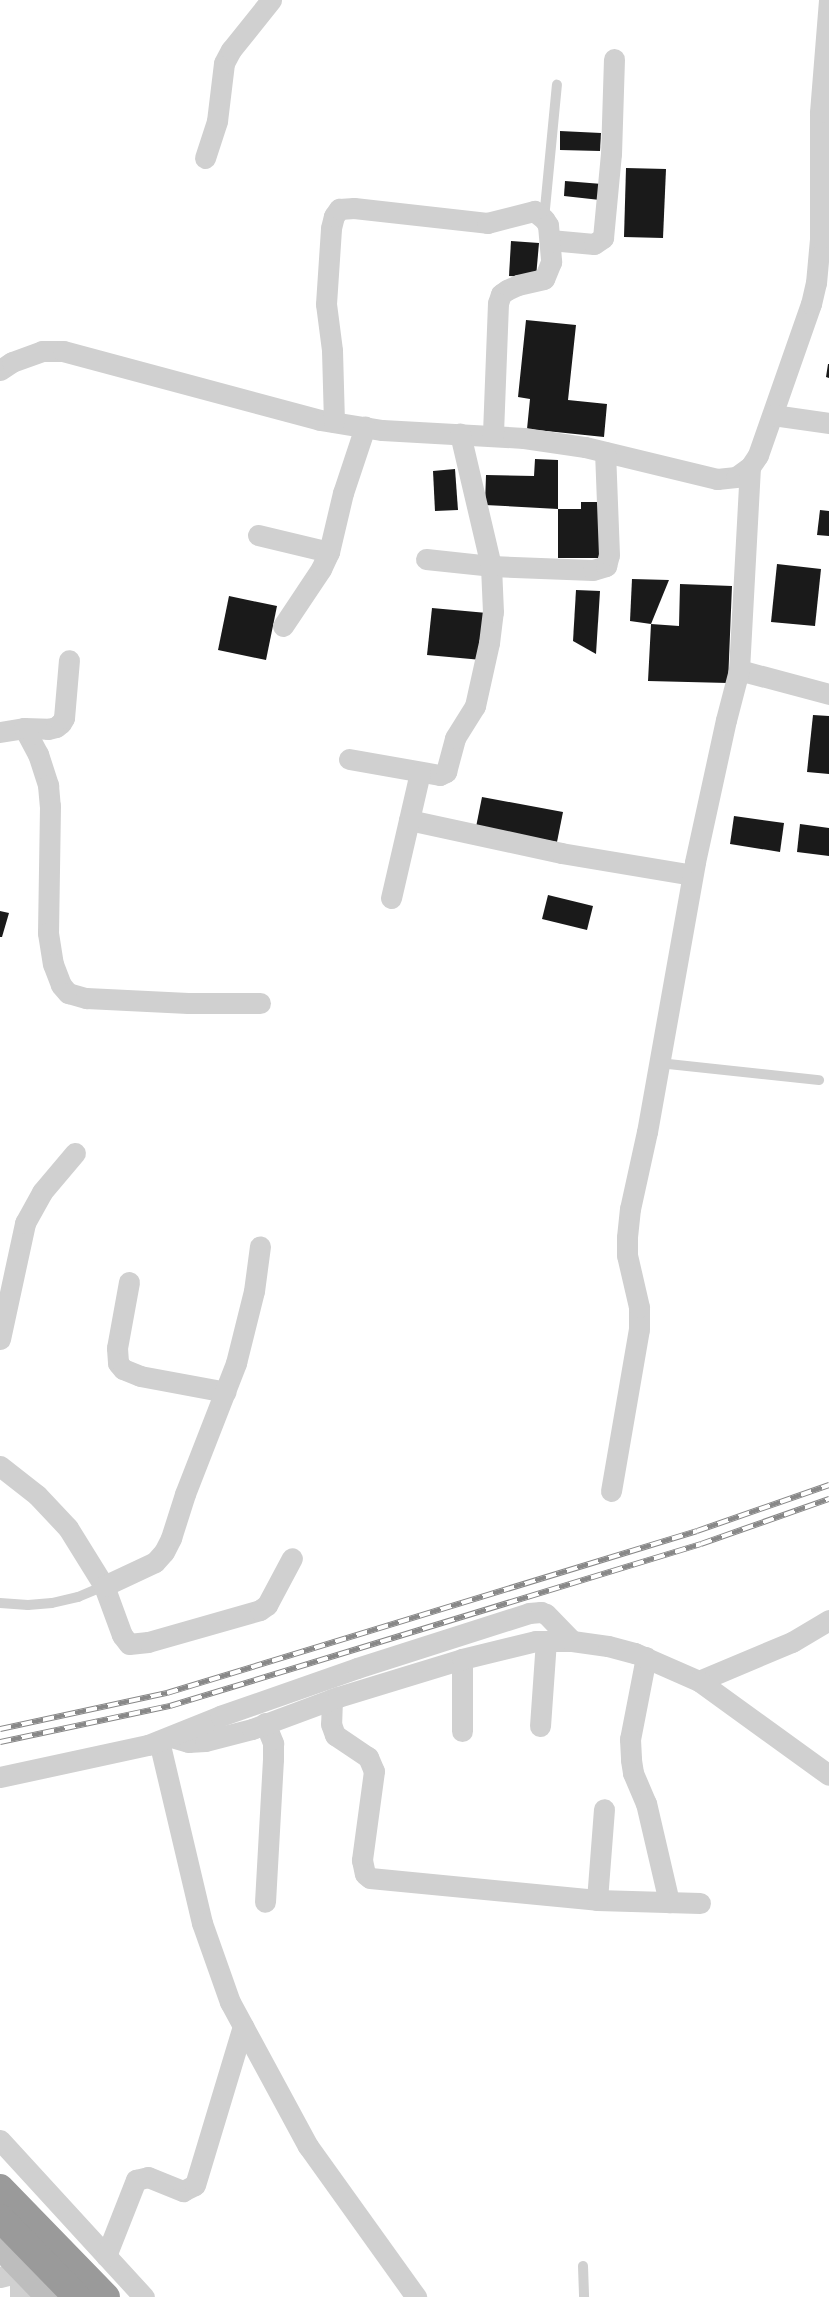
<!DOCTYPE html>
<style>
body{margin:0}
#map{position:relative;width:829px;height:2297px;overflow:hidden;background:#fff;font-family:"IBM Plex Sans",sans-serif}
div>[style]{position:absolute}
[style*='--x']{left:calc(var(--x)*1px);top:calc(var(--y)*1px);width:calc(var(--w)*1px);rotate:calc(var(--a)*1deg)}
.building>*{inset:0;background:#1a1a1a}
.lane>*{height:10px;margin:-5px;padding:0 5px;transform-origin:5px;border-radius:5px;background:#d0d0d0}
.street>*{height:21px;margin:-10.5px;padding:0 10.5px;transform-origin:10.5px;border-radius:10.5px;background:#d0d0d0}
.secondary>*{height:28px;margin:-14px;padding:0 14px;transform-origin:14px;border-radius:14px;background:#bdbdbd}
.highway>*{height:28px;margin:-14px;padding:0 14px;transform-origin:14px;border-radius:14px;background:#9a9a9a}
.rail>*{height:5.5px;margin-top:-2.75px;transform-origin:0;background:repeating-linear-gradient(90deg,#fff 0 11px,#888 0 22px);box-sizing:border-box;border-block:1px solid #888}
span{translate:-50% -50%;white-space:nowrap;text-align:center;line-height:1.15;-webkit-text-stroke:5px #fff;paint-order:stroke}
</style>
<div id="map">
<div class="building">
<i style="clip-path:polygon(560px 131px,601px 133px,600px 151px,560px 150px)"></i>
<i style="clip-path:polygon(626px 168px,666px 169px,663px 238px,624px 237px)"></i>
<i style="clip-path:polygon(565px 181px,602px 184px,600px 200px,564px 196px)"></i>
<i style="clip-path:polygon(511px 241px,539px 243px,536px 277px,509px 276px)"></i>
<i style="clip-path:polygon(526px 320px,576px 325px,568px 400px,607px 404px,604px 437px,527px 429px,530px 399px,518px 397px)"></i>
<i style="clip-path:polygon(828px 364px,829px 364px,829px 378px,826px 377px)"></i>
<i style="clip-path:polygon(535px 459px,558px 460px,558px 509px,485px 505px,486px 475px,534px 476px)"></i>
<i style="clip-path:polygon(455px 469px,458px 510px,435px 511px,433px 471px)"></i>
<i style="clip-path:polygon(581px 502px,602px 502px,601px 558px,558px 558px,558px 509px,581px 509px)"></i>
<i style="clip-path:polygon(820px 510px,829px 511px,829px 536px,817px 535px)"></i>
<i style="clip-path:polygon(777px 564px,821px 569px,815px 626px,771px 622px)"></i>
<i style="clip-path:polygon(632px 579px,669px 580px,651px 624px,630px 621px)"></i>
<i style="clip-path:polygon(680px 584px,732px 586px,728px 683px,648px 681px,651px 624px,679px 626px)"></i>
<i style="clip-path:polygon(576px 590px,600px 591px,596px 654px,573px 641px)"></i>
<i style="clip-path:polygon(229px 596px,277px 606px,266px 660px,218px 650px)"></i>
<i style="clip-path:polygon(432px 608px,487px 613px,482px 660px,427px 655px)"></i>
<i style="clip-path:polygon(813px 715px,829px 716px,829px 774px,807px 772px)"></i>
<i style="clip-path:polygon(482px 797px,563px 812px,557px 842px,476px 827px)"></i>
<i style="clip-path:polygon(734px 816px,784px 823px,780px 852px,730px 844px)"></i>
<i style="clip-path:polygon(800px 824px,829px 828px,829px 856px,797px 852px)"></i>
<i style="clip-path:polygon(548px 895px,593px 906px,587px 930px,542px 919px)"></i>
<i style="clip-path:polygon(0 911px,9px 913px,2px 937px,0 937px)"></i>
</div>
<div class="lane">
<i style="--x:544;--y:219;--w:135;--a:-84.5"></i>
<i style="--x:659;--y:1063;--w:161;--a:6.1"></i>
<i style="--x:0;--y:1603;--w:28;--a:4"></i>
<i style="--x:28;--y:1605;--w:24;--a:-5"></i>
<i style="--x:52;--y:1603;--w:27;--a:-13"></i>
<i style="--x:78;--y:1597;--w:28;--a:-23"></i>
<i style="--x:583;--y:2266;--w:31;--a:88"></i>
</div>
<div class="street">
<i style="--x:205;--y:158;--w:39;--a:-72"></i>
<i style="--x:217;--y:121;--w:58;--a:-83.1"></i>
<i style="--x:224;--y:63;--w:15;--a:-62"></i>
<i style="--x:231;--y:50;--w:64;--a:-51.3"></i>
<i style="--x:550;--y:240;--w:44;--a:5.2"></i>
<i style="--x:594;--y:244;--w:11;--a:-34"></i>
<i style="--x:603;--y:238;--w:84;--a:-84.6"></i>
<i style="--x:611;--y:154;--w:95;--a:-88.2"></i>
<i style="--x:0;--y:370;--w:14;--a:-34"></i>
<i style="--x:12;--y:362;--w:32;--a:-20"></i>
<i style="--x:42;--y:351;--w:21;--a:0"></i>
<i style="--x:63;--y:351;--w:266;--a:15"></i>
<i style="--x:320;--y:420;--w:63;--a:9.2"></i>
<i style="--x:382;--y:430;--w:142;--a:3.2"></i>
<i style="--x:524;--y:438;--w:62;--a:8.4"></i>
<i style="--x:585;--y:447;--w:136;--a:13.6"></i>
<i style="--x:717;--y:479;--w:19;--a:-6"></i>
<i style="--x:736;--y:477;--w:17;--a:-36"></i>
<i style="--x:750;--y:467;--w:14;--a:-56"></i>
<i style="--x:758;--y:455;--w:160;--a:-70.7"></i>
<i style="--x:811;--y:304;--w:22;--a:-77"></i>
<i style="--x:816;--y:283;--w:44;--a:-84.8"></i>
<i style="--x:820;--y:239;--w:127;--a:-90"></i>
<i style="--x:820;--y:112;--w:112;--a:-85.4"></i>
<i style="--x:773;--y:415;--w:57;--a:8.1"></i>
<i style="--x:334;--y:422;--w:72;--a:-91.6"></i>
<i style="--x:332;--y:350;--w:46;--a:-97.4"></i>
<i style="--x:326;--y:304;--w:76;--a:-86.2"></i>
<i style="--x:331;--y:228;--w:12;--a:-76"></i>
<i style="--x:334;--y:216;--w:9;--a:-54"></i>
<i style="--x:339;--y:209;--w:15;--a:-4"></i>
<i style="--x:354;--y:208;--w:134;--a:6.4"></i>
<i style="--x:487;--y:223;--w:49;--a:-14.3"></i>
<i style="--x:534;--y:211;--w:13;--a:39"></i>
<i style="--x:544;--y:219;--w:7;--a:56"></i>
<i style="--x:548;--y:225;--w:37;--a:85"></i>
<i style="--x:551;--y:262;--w:18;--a:112"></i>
<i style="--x:544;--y:279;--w:27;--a:167"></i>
<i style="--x:518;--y:285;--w:12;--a:156"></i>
<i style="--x:507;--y:290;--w:7;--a:146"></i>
<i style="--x:501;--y:294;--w:9;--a:108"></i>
<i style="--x:498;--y:303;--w:133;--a:92.2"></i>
<i style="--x:258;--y:535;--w:73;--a:13.5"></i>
<i style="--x:426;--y:559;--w:65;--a:6.1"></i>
<i style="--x:491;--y:566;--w:102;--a:2.2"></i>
<i style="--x:593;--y:570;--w:14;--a:-17"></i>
<i style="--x:606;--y:566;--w:11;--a:-75"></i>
<i style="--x:609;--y:555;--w:103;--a:-92.2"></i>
<i style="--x:283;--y:626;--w:69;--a:-56.3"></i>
<i style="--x:321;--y:569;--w:19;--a:-65"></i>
<i style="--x:329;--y:552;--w:61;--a:-76.7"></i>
<i style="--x:343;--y:493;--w:70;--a:-71.6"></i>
<i style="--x:739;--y:670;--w:93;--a:14.9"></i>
<i style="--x:24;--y:728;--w:30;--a:62"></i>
<i style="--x:38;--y:754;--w:33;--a:72"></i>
<i style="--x:48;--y:785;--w:21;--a:85"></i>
<i style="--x:50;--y:806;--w:127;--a:90.9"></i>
<i style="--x:48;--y:933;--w:31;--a:81"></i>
<i style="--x:53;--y:964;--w:22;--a:69"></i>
<i style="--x:61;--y:985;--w:11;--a:49"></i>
<i style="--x:68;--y:993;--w:19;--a:16"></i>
<i style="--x:86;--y:998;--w:102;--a:2.8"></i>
<i style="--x:188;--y:1003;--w:72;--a:0"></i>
<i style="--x:0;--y:732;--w:24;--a:-9"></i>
<i style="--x:24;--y:728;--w:24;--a:2"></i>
<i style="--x:48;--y:729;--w:8;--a:-14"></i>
<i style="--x:56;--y:727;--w:6;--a:-39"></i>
<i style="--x:61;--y:723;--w:6;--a:-59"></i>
<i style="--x:64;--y:718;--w:58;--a:-85.1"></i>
<i style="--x:349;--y:759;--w:92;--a:10"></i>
<i style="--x:440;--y:775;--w:7;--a:-27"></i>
<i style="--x:446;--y:772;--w:35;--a:-75"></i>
<i style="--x:455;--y:738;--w:38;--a:-58"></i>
<i style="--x:475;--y:706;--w:65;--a:-77.5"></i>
<i style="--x:489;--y:643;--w:31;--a:-83"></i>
<i style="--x:493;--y:612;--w:46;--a:-92.5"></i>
<i style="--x:491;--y:566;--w:136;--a:-103.2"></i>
<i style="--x:409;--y:820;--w:156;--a:12.2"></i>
<i style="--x:561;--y:853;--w:133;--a:9.5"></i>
<i style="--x:391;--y:898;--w:129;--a:-77"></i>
<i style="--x:129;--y:1282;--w:67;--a:100.3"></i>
<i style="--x:117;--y:1348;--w:15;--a:86"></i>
<i style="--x:118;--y:1363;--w:8;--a:50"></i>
<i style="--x:123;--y:1369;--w:18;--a:22"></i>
<i style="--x:140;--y:1376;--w:87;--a:10.5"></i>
<i style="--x:0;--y:1339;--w:119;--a:-77.8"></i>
<i style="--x:25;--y:1223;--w:35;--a:-61"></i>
<i style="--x:42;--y:1192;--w:51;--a:-49.8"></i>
<i style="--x:0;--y:1466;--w:47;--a:38.1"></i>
<i style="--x:37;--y:1495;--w:45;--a:46.8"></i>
<i style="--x:68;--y:1528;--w:68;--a:58.2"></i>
<i style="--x:104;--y:1586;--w:52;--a:69.8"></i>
<i style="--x:122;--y:1635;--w:11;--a:52"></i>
<i style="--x:129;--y:1644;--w:19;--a:-6"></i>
<i style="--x:148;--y:1642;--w:116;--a:-15.9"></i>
<i style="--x:260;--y:1610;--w:9;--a:-36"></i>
<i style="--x:267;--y:1605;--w:53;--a:-62"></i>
<i style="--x:611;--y:1491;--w:164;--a:-80.2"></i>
<i style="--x:639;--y:1329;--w:22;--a:-90"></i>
<i style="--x:639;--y:1307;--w:53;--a:-103"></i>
<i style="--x:627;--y:1255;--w:18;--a:-90"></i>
<i style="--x:627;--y:1237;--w:28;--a:-84"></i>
<i style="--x:630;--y:1209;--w:79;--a:-77.6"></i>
<i style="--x:647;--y:1132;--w:274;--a:-79.9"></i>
<i style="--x:695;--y:862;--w:145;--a:-77.7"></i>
<i style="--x:726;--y:720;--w:52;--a:-75.4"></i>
<i style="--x:739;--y:670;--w:203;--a:-86.9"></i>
<i style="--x:104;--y:1586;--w:56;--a:-25.2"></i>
<i style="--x:155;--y:1562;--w:13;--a:-48"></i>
<i style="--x:164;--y:1552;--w:16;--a:-63"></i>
<i style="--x:171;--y:1538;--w:46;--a:-72.3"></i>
<i style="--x:185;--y:1494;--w:141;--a:-68.7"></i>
<i style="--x:236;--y:1363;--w:74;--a:-76"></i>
<i style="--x:254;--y:1291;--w:45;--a:-82.4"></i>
<i style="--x:646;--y:1657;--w:84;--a:101"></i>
<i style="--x:630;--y:1739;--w:21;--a:87"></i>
<i style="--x:631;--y:1760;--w:13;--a:81"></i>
<i style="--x:633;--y:1773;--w:33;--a:67"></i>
<i style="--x:646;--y:1803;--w:102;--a:76.9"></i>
<i style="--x:699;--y:1681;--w:101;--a:-22.8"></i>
<i style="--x:792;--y:1642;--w:43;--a:-30.7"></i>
<i style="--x:332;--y:1699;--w:25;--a:92"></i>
<i style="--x:331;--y:1724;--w:12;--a:70"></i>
<i style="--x:335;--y:1735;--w:40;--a:34"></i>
<i style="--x:368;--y:1757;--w:15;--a:67"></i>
<i style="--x:374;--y:1771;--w:90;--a:97.7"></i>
<i style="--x:362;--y:1860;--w:14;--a:78"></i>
<i style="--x:365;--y:1874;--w:6;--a:39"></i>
<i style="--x:370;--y:1878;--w:228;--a:5.5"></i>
<i style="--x:597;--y:1900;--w:103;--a:1.7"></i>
<i style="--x:265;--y:1723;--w:22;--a:68"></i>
<i style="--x:273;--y:1743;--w:16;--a:90"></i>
<i style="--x:273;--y:1759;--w:143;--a:93.2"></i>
<i style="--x:540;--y:1726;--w:85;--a:-86"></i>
<i style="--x:462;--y:1731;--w:72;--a:-90"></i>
<i style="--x:171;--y:1737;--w:18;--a:16"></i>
<i style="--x:188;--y:1742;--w:17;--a:-3"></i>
<i style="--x:205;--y:1741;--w:49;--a:-14.3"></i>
<i style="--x:252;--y:1729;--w:92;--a:-20.4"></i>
<i style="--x:338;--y:1697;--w:130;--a:-17"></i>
<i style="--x:462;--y:1659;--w:76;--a:-13.7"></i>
<i style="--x:536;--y:1641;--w:36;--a:0"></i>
<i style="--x:572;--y:1641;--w:36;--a:8"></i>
<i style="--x:608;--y:1646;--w:28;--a:15"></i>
<i style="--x:635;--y:1653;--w:70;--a:23.6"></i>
<i style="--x:699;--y:1681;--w:160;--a:35.9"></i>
<i style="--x:159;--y:1741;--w:187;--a:76.7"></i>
<i style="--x:202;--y:1923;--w:84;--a:70.5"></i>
<i style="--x:230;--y:2002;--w:164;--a:61.6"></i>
<i style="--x:308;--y:2146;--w:186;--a:54.4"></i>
<i style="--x:0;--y:1777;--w:151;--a:-12.2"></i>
<i style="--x:148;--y:1745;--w:78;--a:-21.9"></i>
<i style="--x:220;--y:1716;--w:145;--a:-19.3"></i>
<i style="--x:357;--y:1668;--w:181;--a:-17.7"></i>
<i style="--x:529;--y:1613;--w:12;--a:-5"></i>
<i style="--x:541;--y:1612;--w:5;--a:22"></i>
<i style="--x:546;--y:1614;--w:37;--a:46"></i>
<i style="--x:597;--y:1900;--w:91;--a:-85.6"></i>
<i style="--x:0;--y:2140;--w:213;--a:47.5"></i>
<i style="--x:106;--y:2256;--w:82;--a:-68.5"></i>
<i style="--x:136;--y:2180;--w:12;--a:-14"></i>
<i style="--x:148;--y:2177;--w:38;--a:22"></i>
<i style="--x:183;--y:2191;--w:13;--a:-27"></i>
<i style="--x:195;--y:2185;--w:166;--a:-73.2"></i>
<i style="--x:0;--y:2277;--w:21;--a:-14"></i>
<i style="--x:20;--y:2297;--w:31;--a:-90"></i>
</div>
<div class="secondary">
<i style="--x:0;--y:2245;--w:72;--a:46.1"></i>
</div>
<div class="highway">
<i style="--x:0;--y:2188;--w:152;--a:45.8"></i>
<i style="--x:0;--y:2218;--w:110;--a:45.7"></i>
</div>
<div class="rail">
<i style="--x:0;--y:1729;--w:171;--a:-12.2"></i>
<i style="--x:167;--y:1693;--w:554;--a:-17"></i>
<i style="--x:697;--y:1531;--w:140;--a:-19.2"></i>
<i style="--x:0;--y:1742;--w:174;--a:-12"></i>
<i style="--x:170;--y:1706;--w:555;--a:-16.97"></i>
<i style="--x:701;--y:1544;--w:136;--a:-19.4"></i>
</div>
</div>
